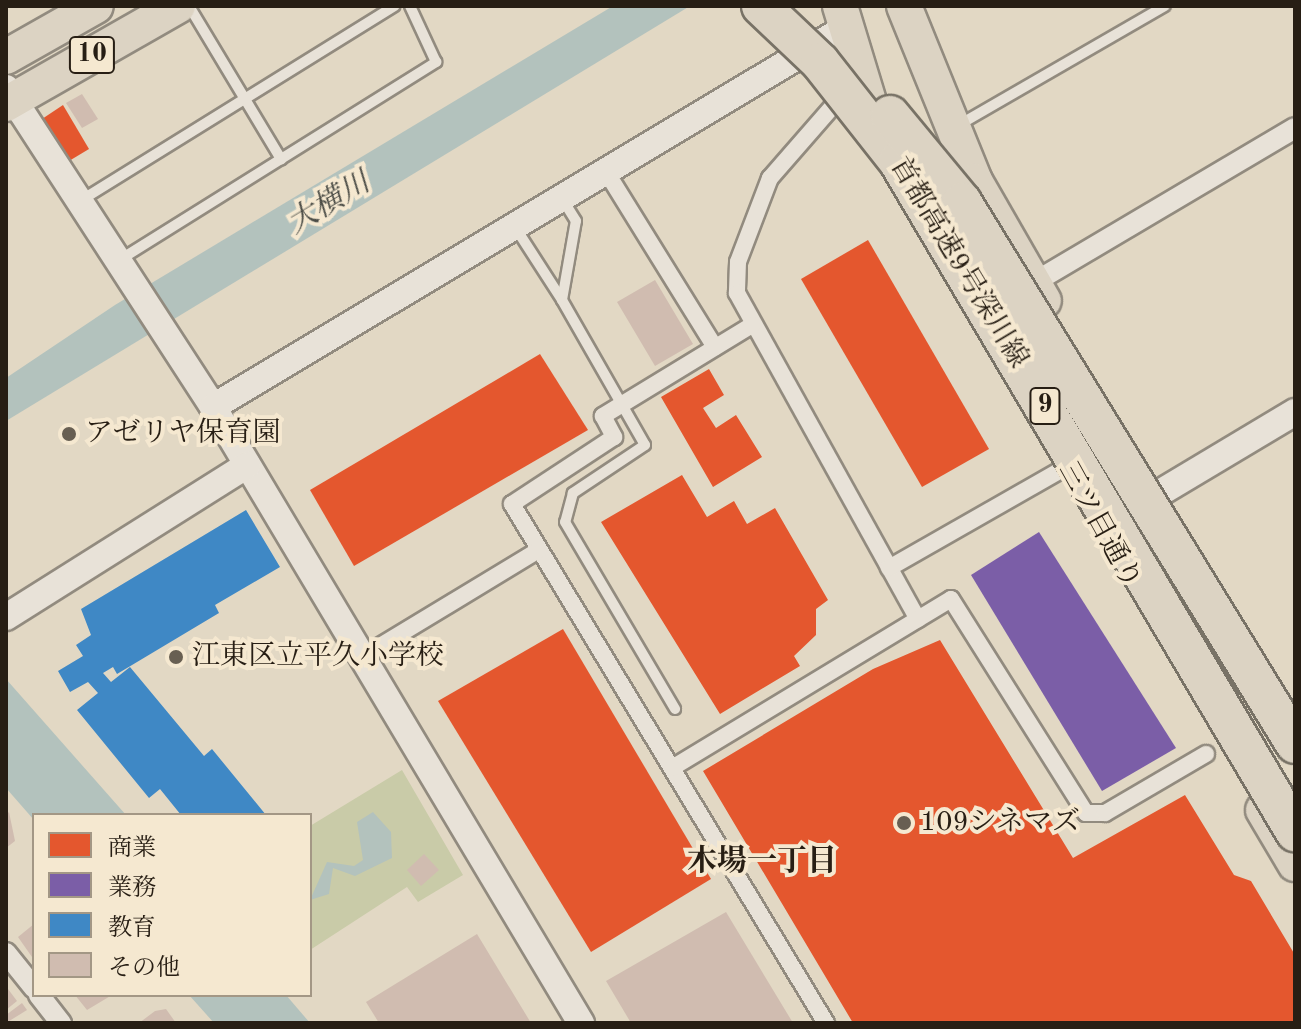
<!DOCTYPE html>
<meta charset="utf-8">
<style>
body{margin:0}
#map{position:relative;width:1301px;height:1029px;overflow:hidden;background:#e2d8c4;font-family:"Old Standard TT","Noto Serif JP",serif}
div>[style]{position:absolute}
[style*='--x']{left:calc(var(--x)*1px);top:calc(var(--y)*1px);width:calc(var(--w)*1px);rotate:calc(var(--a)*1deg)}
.green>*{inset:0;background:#c9cba8}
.water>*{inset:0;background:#b3c2bd}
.shops>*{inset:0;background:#e4572e}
.offices>*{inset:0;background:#7b5ea7}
.schools>*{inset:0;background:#3f88c5}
.building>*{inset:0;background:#d0bcb0}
.roads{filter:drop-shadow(2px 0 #928b7f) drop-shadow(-2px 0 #928b7f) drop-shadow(0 2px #928b7f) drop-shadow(0 -2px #928b7f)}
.service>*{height:10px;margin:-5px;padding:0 5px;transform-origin:5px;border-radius:5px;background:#e8e2d8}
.pedestrian>*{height:16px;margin:-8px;padding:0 8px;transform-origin:8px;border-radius:8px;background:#e8e2d8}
.minor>*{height:20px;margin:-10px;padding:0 10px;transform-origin:10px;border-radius:10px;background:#e8e2d8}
.tertiary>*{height:26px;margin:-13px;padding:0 13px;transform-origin:13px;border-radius:13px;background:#e8e2d8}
.primary>*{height:34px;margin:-17px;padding:0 17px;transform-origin:17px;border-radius:17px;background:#dcd3c3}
.bridges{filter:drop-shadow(2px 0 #787266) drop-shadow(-2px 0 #787266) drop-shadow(0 2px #787266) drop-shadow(0 -2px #787266)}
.motorway-bridge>*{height:38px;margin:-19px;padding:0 19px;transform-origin:19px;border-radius:19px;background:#dcd3c3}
.dots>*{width:22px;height:22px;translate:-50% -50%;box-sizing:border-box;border:4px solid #f5e8d0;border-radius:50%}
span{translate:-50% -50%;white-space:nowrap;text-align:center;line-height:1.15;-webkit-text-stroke:8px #f5e8d0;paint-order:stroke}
.shield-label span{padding:2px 6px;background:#f5e8d0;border:2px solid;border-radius:6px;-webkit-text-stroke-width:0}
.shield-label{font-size:26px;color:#271e14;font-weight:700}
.street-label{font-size:28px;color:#271e14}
.poi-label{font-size:28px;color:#271e14}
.left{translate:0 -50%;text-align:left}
.water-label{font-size:30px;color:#4b4c46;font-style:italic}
.neighbourhood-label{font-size:30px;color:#271e14;font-weight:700}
.frame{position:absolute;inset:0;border:8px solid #271e14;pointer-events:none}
.legend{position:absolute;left:32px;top:813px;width:280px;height:184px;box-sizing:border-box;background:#f5e8d0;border:2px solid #a39785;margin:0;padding:10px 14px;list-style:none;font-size:24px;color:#271e14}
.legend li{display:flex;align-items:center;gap:16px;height:40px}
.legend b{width:40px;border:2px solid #a39785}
</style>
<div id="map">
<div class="green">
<i style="clip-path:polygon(402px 770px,463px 875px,418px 902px,407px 887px,310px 950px,310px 826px)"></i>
</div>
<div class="water">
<i style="clip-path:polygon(613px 6px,690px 6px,6px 421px,6px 378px,115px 305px)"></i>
<i style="clip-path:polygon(6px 679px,126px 815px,34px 820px,6px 788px)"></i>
<i style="clip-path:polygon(373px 812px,391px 832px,392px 858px,355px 876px,333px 868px,329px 894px,310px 900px,327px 862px,354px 866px,363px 860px,357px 822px)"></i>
<i style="clip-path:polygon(189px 995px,286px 995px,310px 1023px,214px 1023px)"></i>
</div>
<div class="shops">
<i style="clip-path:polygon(63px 105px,89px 149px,69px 161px,42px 119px)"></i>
<i style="clip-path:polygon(868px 240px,989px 449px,922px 487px,801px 279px)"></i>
<i style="clip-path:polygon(540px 354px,588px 430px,354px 566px,310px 490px)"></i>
<i style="clip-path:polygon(709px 369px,724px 395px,703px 408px,716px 428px,736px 415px,762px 457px,713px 487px,661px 397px)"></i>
<i style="clip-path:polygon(682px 475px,707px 517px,734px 501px,747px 524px,775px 508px,828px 600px,816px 609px,816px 635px,794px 656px,800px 666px,720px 714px,601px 522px)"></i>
<i style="clip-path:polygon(563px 629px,711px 879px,591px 952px,438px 701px)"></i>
<i style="clip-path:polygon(940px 640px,1073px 858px,1185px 795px,1234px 875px,1251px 881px,1295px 955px,1295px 1023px,853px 1023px,703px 771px,873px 669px)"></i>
</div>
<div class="offices">
<i style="clip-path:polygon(1039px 532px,1176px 748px,1102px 791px,971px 575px)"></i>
</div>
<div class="schools">
<i style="clip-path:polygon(246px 510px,280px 567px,215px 605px,219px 613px,117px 674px,113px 667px,103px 673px,111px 682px,130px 667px,204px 756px,212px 749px,266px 815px,181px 815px,160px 789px,149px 798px,77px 710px,98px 693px,88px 682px,70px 692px,58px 671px,83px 656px,76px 645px,91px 635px,81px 609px)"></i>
</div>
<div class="building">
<i style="clip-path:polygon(82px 94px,98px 119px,82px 128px,66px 103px)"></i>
<i style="clip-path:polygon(655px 280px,693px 344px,655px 366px,617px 302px)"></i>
<i style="clip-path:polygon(9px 812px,15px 841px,6px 848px,6px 815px)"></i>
<i style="clip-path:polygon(424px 854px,439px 870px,421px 886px,407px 870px)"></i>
<i style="clip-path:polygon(726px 912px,793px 1023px,631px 1023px,606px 981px)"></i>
<i style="clip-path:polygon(34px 924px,34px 954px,32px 957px,18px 937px)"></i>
<i style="clip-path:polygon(477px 934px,531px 1023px,379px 1023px,366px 1002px)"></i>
<i style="clip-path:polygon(8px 989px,17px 1001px,6px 1010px,6px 991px)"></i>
<i style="clip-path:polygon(75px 995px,112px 995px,87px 1010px)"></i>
<i style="clip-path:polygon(22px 1003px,27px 1010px,6px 1023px,6px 1015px)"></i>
<i style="clip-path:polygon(166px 1009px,176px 1023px,139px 1023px,155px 1011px)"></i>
</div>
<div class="roads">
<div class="service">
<i style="--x:189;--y:6;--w:179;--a:59"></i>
<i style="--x:957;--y:126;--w:240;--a:-30"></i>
<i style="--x:80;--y:201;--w:370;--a:-31.8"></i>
<i style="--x:515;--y:227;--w:87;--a:57.2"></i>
<i style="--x:562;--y:300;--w:80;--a:-80"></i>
<i style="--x:576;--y:221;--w:26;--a:-122"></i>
<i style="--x:121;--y:259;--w:372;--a:-32"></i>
<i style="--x:436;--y:62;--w:62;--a:-114.9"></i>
<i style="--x:562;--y:300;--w:167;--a:60.2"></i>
<i style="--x:645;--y:445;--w:87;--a:146.3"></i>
<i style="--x:573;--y:493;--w:30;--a:105"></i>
<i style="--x:565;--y:522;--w:217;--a:59.5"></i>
</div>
<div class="pedestrian">
<i style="--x:846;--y:91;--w:116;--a:131.1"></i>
<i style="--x:770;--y:178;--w:90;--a:110.9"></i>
<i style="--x:738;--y:262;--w:31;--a:92"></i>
<i style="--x:737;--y:293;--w:373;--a:61"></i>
<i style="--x:607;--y:173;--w:205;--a:58.2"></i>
<i style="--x:752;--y:325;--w:175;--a:148.6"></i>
<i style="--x:603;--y:416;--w:24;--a:62"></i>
<i style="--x:614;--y:437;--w:122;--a:146.7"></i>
<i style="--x:512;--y:504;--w:607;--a:58.83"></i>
<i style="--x:889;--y:568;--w:204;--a:-29.7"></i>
<i style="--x:362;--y:657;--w:207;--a:-31.2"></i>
<i style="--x:672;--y:768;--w:326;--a:-31.2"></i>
<i style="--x:951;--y:599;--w:253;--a:57.8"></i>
<i style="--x:1086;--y:813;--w:19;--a:0"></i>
<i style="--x:1105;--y:813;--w:117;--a:-30.3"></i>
</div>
<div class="minor">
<i style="--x:1033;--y:283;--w:304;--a:-30.6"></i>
<i style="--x:6;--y:953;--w:45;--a:51.3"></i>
<i style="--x:39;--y:995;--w:36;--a:52"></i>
</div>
<div class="tertiary">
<i style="--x:6;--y:88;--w:380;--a:57"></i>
<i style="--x:213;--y:407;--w:718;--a:59.15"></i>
<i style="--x:213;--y:407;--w:737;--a:-30.95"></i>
<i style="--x:1133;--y:509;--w:189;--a:-30.9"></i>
<i style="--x:6;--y:617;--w:285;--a:-32.2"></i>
</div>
<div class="primary">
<i style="--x:840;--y:6;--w:131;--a:73.1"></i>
<i style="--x:904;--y:6;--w:189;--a:67.9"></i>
<i style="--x:975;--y:181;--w:138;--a:60.1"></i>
<i style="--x:6;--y:57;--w:103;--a:-29.5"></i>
<i style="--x:6;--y:104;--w:198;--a:-29.7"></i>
<i style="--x:1263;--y:810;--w:63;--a:59.3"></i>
</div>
</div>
<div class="bridges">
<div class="motorway-bridge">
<i style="--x:761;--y:6;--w:81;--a:43.5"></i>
<i style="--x:820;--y:62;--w:126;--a:51.8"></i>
<i style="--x:898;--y:161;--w:780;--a:59.39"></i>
<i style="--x:890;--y:115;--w:113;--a:50.4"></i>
<i style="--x:962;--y:202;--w:636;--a:58.43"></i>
</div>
</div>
<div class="dots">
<i style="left:69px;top:434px;background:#685f52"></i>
<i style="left:176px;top:657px;background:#685f52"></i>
<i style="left:904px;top:823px;background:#685f52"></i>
</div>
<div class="shield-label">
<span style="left:92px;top:55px">10</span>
<span style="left:1045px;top:406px">9</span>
</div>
<div class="street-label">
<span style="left:958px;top:263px;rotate:59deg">首都高速9号深川線</span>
<span style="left:1099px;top:526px;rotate:61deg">三ツ目通り</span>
</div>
<div class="poi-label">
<span class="left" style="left:85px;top:434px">アゼリヤ保育園</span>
<span class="left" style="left:192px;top:657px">江東区立平久小学校</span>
<span class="left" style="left:920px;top:823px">109シネマズ</span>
</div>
<div class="water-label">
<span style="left:329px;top:204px;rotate:-31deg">大横川</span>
</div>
<div class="neighbourhood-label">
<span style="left:762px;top:862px">木場一丁目</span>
</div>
<div class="frame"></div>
<ul class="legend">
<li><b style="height:22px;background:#e4572e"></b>商業</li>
<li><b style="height:22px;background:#7b5ea7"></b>業務</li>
<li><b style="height:22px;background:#3f88c5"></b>教育</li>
<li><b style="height:22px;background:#d0bcb0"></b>その他</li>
</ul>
</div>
